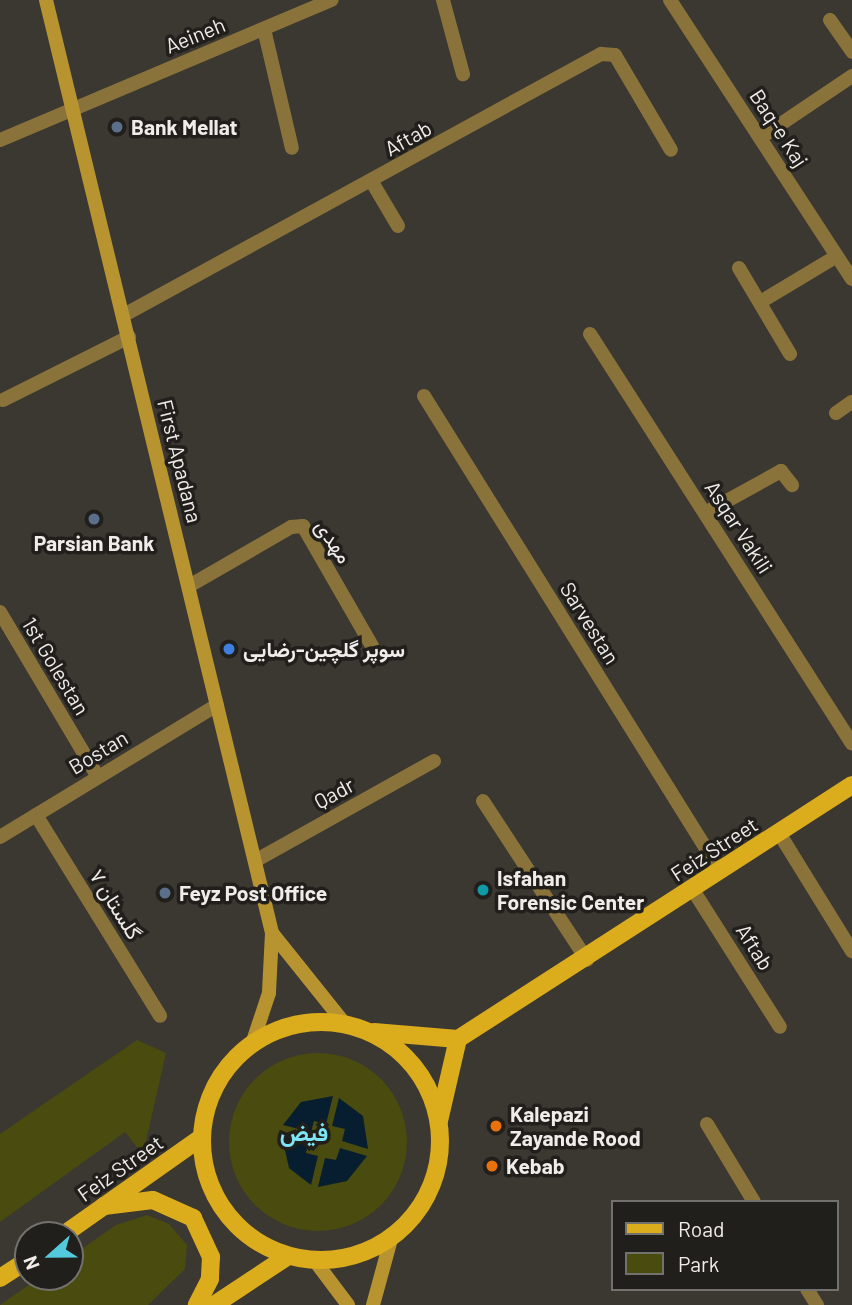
<!DOCTYPE html>
<meta charset="utf-8">
<style>
body{margin:0}
#map{position:relative;width:852px;height:1305px;overflow:hidden;background:#3b3731;font-family:Barlow,Vazirmatn,sans-serif}
div>[style]{position:absolute}
[style*='--x']{left:calc(var(--x)*1px);top:calc(var(--y)*1px);width:calc(var(--w)*1px);rotate:calc(var(--a)*1deg)}
.green>*{inset:0;background:#494c0e}
.round{border-radius:50%}
.water>*{inset:0;background:#071d30}
.street>*{height:14px;margin:-7px;padding:0 7px;transform-origin:7px;border-radius:7px;background:#8a733b}
.secondary>*{height:14px;margin:-7px;padding:0 7px;transform-origin:7px;border-radius:7px;background:#b89431}
.primary>*{height:18px;margin:-9px;padding:0 9px;transform-origin:9px;border-radius:9px;background:#dbac1c}
.primary>.ring{margin:-9px;padding:0;box-sizing:content-box;background:none;border:18px solid #dbac1c;border-radius:50%}
.dots>*{width:19px;height:19px;translate:-50% -50%;box-sizing:border-box;border:4px solid #211f1c;border-radius:50%}
span{translate:-50% -50%;white-space:nowrap;text-align:center;line-height:1.15;-webkit-text-stroke:7px #211f1c;paint-order:stroke}
.street-label{font-size:21px;color:#efece9}
.poi-label{font-size:21px;color:#efece9;font-weight:700}
.left{translate:0 -50%;text-align:left}
.neighbourhood-label{font-size:23px;color:#7ce6f6;font-weight:700}
.legend{position:absolute;left:611px;top:1200px;width:228px;height:91px;box-sizing:border-box;background:#211f1c;border:2px solid #73716e;margin:0;padding:9px 12px;list-style:none;font-size:21px;color:#efece9}
.legend li{display:flex;align-items:center;gap:14px;height:35px}
.legend b{width:35px;border:2px solid #73716e}
.north{position:absolute;left:14px;top:1221px;width:70px;height:70px;box-sizing:border-box;background:#211f1c;border:2px solid #73716e;border-radius:50%;rotate:249deg;font-size:19px;font-weight:700;line-height:28px;text-align:center;color:#efece9}
.north::after{content:'';display:block;margin:auto;width:24px;height:32px;background:#53cadc;clip-path:polygon(50% 0,100% 100%,50% 72%,0 100%)}
</style>
<div id="map">
<div class="green">
<i style="clip-path:polygon(137px 1040px,166px 1053px,143px 1155px,125px 1132px,0 1222px,0 1134px)"></i>
<i class="round" style="left:229px;top:1053px;width:178px;height:178px"></i>
<i style="clip-path:polygon(147px 1215px,169px 1224px,187px 1245px,185px 1269px,148px 1305px,0 1305px,40px 1277px,70px 1277px,70px 1257px,116px 1225px)"></i>
</div>
<div class="water">
<i style="clip-path:polygon(333px 1096px,326px 1124px,314px 1121px,311px 1132px,283px 1125px,301px 1102px)"></i>
<i style="clip-path:polygon(339px 1098px,363px 1116px,368px 1149px,342px 1141px,345px 1129px,332px 1126px)"></i>
<i style="clip-path:polygon(281px 1132px,309px 1139px,306px 1153px,318px 1156px,311px 1185px,289px 1168px)"></i>
<i style="clip-path:polygon(340px 1148px,367px 1156px,347px 1181px,318px 1187px,325px 1158px,336px 1160px)"></i>
</div>
<div class="street">
<i style="--x:443;--y:0;--w:77;--a:74.9"></i>
<i style="--x:670;--y:0;--w:333;--a:56.9"></i>
<i style="--x:830;--y:20;--w:39;--a:55"></i>
<i style="--x:264;--y:29;--w:122;--a:76.8"></i>
<i style="--x:760;--y:138;--w:111;--a:-34"></i>
<i style="--x:0;--y:140;--w:360;--a:-22.9"></i>
<i style="--x:372;--y:182;--w:51;--a:59.4"></i>
<i style="--x:739;--y:268;--w:100;--a:59.3"></i>
<i style="--x:762;--y:301;--w:87;--a:-31"></i>
<i style="--x:124;--y:315;--w:544;--a:-28.69"></i>
<i style="--x:601;--y:54;--w:14;--a:4"></i>
<i style="--x:615;--y:55;--w:110;--a:59.5"></i>
<i style="--x:590;--y:334;--w:486;--a:57.4"></i>
<i style="--x:424;--y:396;--w:560;--a:58.07"></i>
<i style="--x:3;--y:400;--w:141;--a:-26.6"></i>
<i style="--x:836;--y:413;--w:19;--a:-35"></i>
<i style="--x:705;--y:513;--w:87;--a:-28.9"></i>
<i style="--x:781;--y:471;--w:18;--a:52"></i>
<i style="--x:189;--y:586;--w:118;--a:-30"></i>
<i style="--x:291;--y:527;--w:12;--a:-5"></i>
<i style="--x:303;--y:526;--w:146;--a:60.1"></i>
<i style="--x:0;--y:612;--w:192;--a:59.3"></i>
<i style="--x:483;--y:801;--w:190;--a:56.8"></i>
<i style="--x:36;--y:815;--w:236;--a:58.3"></i>
<i style="--x:779;--y:833;--w:139;--a:58.3"></i>
<i style="--x:0;--y:837;--w:254;--a:-31.3"></i>
<i style="--x:255;--y:861;--w:205;--a:-29.2"></i>
<i style="--x:693;--y:890;--w:162;--a:57.6"></i>
<i style="--x:707;--y:1124;--w:91;--a:58.9"></i>
<i style="--x:807;--y:1289;--w:19;--a:58"></i>
</div>
<div class="secondary">
<i style="--x:46;--y:0;--w:960;--a:76.38"></i>
<i style="--x:272;--y:933;--w:60;--a:92.9"></i>
<i style="--x:269;--y:993;--w:54;--a:108.4"></i>
<i style="--x:272;--y:933;--w:117;--a:51.3"></i>
<i style="--x:315;--y:1261;--w:55;--a:53.1"></i>
<i style="--x:373;--y:1305;--w:68;--a:-74.7"></i>
</div>
<div class="primary">
<i class="ring" style="left:202px;top:1022px;width:220px;height:220px"></i>
<i style="--x:374;--y:1032;--w:84;--a:4.8"></i>
<i style="--x:458;--y:1039;--w:469;--a:-32.8"></i>
<i style="--x:439;--y:1121;--w:84;--a:-77"></i>
<i style="--x:104;--y:1206;--w:49;--a:-7"></i>
<i style="--x:153;--y:1200;--w:44;--a:24.2"></i>
<i style="--x:193;--y:1218;--w:43;--a:65.2"></i>
<i style="--x:211;--y:1257;--w:22;--a:93"></i>
<i style="--x:210;--y:1279;--w:29;--a:117"></i>
<i style="--x:63;--y:1235;--w:170;--a:-35.2"></i>
<i style="--x:0;--y:1278;--w:33;--a:-33"></i>
<i style="--x:214;--y:1305;--w:89;--a:-33.5"></i>
</div>
<div class="dots">
<i style="left:117px;top:127px;background:#5c6f8a"></i>
<i style="left:94px;top:519px;background:#5c6f8a"></i>
<i style="left:229px;top:649px;background:#3f7fe0"></i>
<i style="left:483px;top:890px;background:#0f9aa8"></i>
<i style="left:165px;top:893px;background:#5c6f8a"></i>
<i style="left:496px;top:1126px;background:#e8710a"></i>
<i style="left:492px;top:1166px;background:#e8710a"></i>
</div>
<div class="street-label">
<span style="left:195px;top:35px;rotate:-22deg">Aeineh</span>
<span style="left:779px;top:128px;rotate:57deg">Baq-e Kaj</span>
<span style="left:408px;top:138px;rotate:-29deg">Aftab</span>
<span style="left:180px;top:461px;rotate:76deg">First Apadana</span>
<span style="left:739px;top:527px;rotate:57deg">Asqar Vakili</span>
<span style="left:334px;top:541px;rotate:56deg">مهدی</span>
<span style="left:590px;top:623px;rotate:58deg">Sarvestan</span>
<span style="left:56px;top:666px;rotate:59deg">1st Golestan</span>
<span style="left:98px;top:752px;rotate:-31deg">Bostan</span>
<span style="left:334px;top:793px;rotate:-29deg">Qadr</span>
<span style="left:714px;top:849px;rotate:-33deg">Feiz Street</span>
<span style="left:116px;top:904px;rotate:58deg">گلستان ۷</span>
<span style="left:755px;top:947px;rotate:58deg">Aftab</span>
<span style="left:120px;top:1168px;rotate:-35deg">Feiz Street</span>
</div>
<div class="poi-label">
<span class="left" style="left:131px;top:127px">Bank Mellat</span>
<span style="left:94px;top:543px">Parsian Bank</span>
<span class="left" style="left:243px;top:649px">سوپر گلچین-رضایی</span>
<span class="left" style="left:497px;top:890px">Isfahan<br>Forensic Center</span>
<span class="left" style="left:179px;top:893px">Feyz Post Office</span>
<span class="left" style="left:510px;top:1126px">Kalepazi<br>Zayande Rood</span>
<span class="left" style="left:506px;top:1166px">Kebab</span>
</div>
<div class="neighbourhood-label">
<span style="left:304px;top:1132px">فیض</span>
</div>
<ul class="legend">
<li><b style="height:9px;background:#dbac1c"></b>Road</li>
<li><b style="height:19px;background:#494c0e"></b>Park</li>
</ul>
<div class="north">N</div>
</div>
